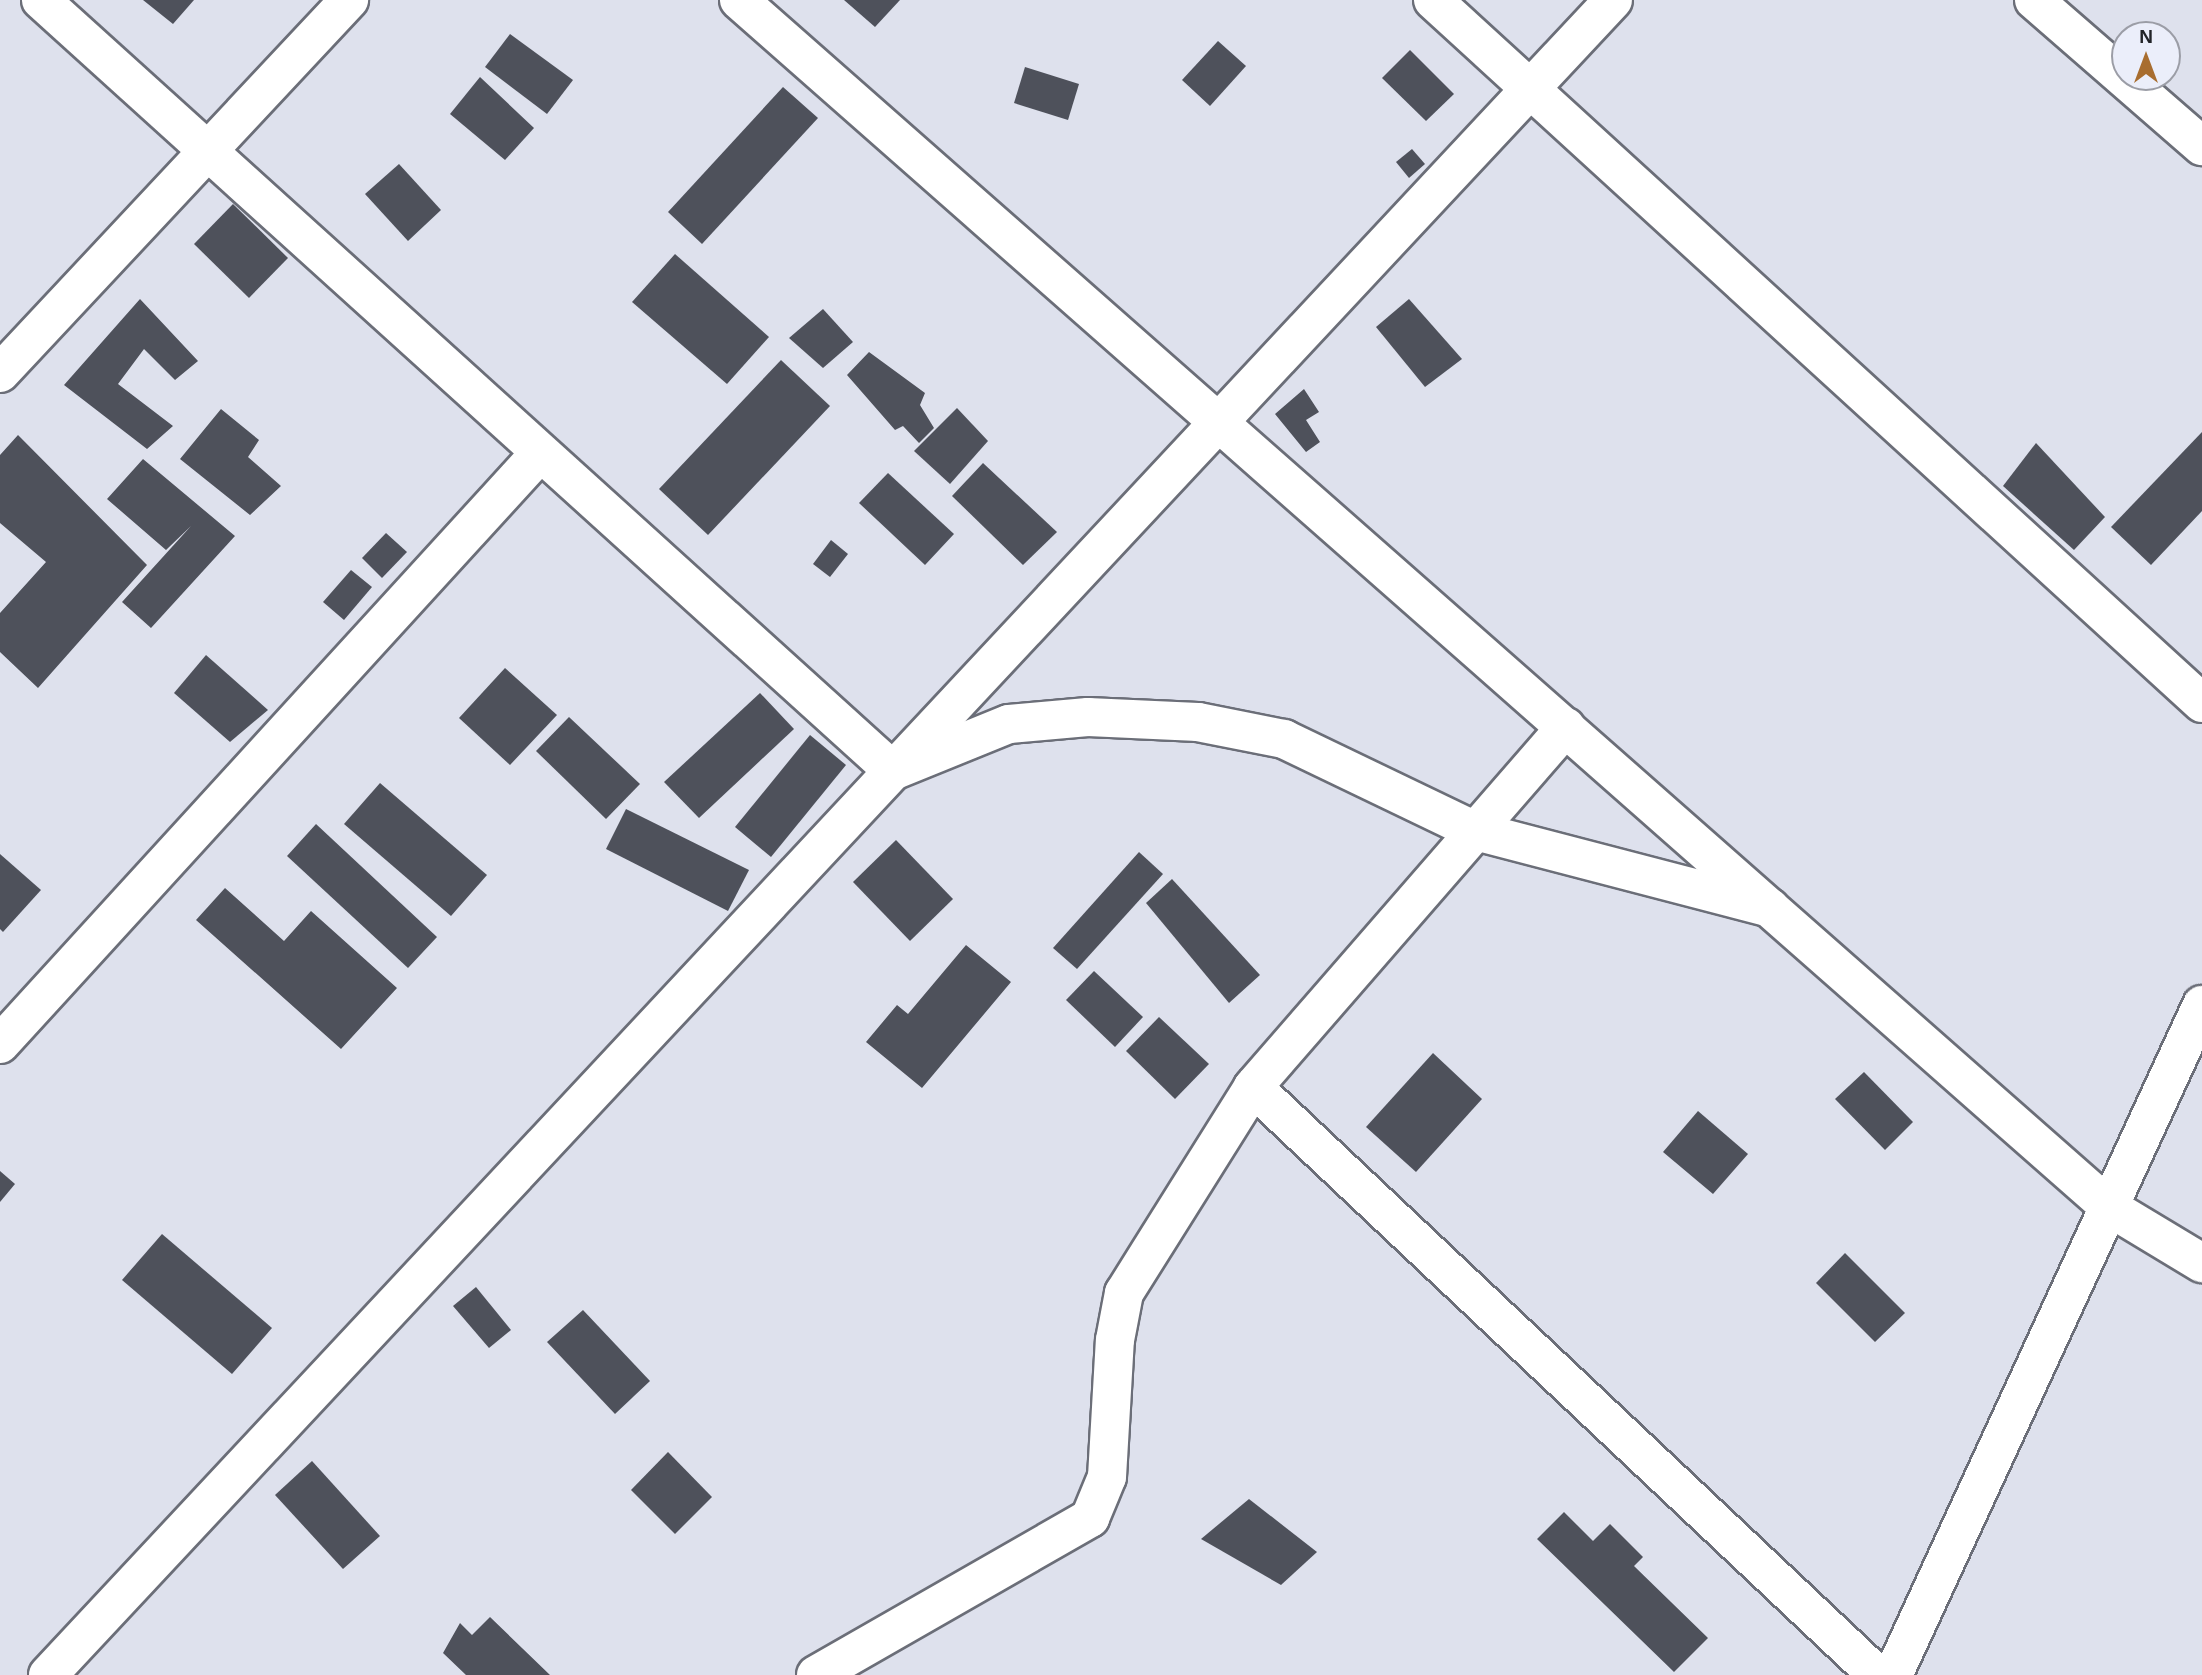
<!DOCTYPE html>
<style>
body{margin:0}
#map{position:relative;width:2202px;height:1675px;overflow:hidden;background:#dee1ed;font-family:Helvetica,sans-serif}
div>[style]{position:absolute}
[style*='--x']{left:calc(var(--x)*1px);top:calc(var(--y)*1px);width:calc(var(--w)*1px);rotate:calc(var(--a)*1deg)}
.building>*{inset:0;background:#4e515b}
.roads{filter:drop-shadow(2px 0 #6b6e78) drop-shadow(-2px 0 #6b6e78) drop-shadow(0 2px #6b6e78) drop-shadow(0 -2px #6b6e78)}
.street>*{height:38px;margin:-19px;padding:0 19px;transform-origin:19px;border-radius:19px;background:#fff}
span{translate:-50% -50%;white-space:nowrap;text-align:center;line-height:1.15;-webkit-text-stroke:7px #ebeefa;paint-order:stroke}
.north{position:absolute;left:2111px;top:21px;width:70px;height:70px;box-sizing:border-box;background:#ebeefa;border:2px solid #9b9da6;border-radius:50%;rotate:0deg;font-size:19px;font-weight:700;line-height:28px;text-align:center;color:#222428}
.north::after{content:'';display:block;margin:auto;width:24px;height:32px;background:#a86d2f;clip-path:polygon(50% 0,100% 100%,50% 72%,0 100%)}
</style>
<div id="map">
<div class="building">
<i style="clip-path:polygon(143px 0,194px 0,173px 24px)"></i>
<i style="clip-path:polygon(844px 0,900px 0,875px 27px)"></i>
<i style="clip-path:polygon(510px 34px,573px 80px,547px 114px,485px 67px)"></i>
<i style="clip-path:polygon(1218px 41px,1246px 66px,1210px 106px,1182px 80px)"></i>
<i style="clip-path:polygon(1410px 50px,1454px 94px,1426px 121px,1382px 78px)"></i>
<i style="clip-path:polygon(1025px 67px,1079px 84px,1068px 120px,1014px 103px)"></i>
<i style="clip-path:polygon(480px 77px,534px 128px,505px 160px,450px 114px)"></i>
<i style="clip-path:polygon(783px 87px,818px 118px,702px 244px,668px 212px)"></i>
<i style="clip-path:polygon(1412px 149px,1425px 164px,1409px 178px,1396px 162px)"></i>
<i style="clip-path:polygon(399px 164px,441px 210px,408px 241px,365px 194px)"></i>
<i style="clip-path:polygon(233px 204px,288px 258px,249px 298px,194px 244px)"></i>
<i style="clip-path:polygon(675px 254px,769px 337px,727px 384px,632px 302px)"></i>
<i style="clip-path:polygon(140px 299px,198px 361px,175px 380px,144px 349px,118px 384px,173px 426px,147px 449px,64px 385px)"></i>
<i style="clip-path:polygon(1409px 299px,1462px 359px,1425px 387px,1376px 327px)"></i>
<i style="clip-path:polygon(823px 309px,853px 342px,823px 368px,789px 338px)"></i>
<i style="clip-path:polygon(869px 352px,925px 393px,920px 405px,934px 428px,919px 443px,903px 426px,895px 430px,847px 375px)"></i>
<i style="clip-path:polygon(781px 360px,830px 406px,708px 535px,659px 489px)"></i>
<i style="clip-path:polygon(1304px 389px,1319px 412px,1306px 420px,1320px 442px,1306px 452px,1275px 414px)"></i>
<i style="clip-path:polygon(957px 408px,988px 441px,950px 484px,914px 451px)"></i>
<i style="clip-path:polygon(221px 409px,259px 440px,248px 457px,281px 486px,250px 515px,180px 459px)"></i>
<i style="clip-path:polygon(2202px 432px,2202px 511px,2151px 565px,2111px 527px)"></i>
<i style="clip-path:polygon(18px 435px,147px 565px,38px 688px,0 652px,0 613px,46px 562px,0 523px,0 455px)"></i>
<i style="clip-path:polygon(2036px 443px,2105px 517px,2074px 550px,2003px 486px)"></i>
<i style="clip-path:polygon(143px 459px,235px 536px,151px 628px,122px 602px,191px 526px,166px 550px,107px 499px)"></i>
<i style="clip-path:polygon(983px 463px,1057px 532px,1023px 565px,952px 496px)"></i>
<i style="clip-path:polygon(888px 473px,954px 534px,925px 565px,859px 503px)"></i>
<i style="clip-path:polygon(386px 533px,407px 552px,382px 578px,362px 558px)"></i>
<i style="clip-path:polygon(831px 540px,848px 554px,830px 577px,813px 564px)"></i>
<i style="clip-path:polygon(351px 570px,372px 587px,344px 620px,323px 602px)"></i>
<i style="clip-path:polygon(206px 655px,268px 710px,230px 742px,174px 693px)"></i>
<i style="clip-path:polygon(505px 668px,557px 715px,510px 765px,459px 718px)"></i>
<i style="clip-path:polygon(760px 693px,794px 729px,699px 818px,664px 782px)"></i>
<i style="clip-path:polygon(569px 717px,640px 784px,606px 819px,536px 751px)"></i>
<i style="clip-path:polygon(810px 735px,846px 765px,771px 857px,735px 827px)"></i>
<i style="clip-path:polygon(380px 783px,487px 875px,451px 916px,344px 824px)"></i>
<i style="clip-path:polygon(626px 809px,749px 870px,728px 911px,606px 849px)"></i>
<i style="clip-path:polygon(316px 824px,437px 937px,408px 968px,287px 856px)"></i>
<i style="clip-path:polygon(896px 840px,953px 899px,910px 941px,853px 882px)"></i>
<i style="clip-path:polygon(1139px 852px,1163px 874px,1077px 969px,1053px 948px)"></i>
<i style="clip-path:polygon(0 854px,41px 890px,3px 932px,0 929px)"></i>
<i style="clip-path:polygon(1172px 879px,1260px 975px,1229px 1003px,1146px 903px)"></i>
<i style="clip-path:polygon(225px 888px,284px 941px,311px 911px,397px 988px,341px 1049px,196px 920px)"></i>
<i style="clip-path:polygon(966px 945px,1011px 982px,922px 1088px,866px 1042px,897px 1005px,908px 1014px)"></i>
<i style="clip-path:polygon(1094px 971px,1143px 1017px,1115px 1047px,1066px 1000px)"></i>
<i style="clip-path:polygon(1159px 1017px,1209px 1064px,1175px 1099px,1126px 1051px)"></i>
<i style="clip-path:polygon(1433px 1053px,1482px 1099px,1416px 1172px,1366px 1127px)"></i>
<i style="clip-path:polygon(1864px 1072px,1913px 1122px,1885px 1150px,1835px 1099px)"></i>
<i style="clip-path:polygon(1698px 1111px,1748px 1154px,1713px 1194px,1663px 1152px)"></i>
<i style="clip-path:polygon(0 1171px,15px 1184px,0 1202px)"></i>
<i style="clip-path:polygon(162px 1234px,272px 1328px,232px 1374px,122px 1280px)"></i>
<i style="clip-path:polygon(1845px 1253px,1905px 1313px,1875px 1342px,1816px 1283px)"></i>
<i style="clip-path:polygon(476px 1287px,511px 1330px,489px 1348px,453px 1306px)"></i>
<i style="clip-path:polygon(583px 1310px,650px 1381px,615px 1414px,547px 1342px)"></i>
<i style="clip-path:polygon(668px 1452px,712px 1497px,675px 1534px,631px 1490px)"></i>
<i style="clip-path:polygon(312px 1461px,380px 1536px,343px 1569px,275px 1495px)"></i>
<i style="clip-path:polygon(1249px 1499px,1317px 1552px,1281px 1585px,1201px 1539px)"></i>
<i style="clip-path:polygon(1564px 1512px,1593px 1541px,1610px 1524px,1643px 1557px,1634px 1566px,1708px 1638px,1674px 1672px,1537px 1539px)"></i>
<i style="clip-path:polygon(490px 1617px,550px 1675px,466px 1675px,443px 1653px,460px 1623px,472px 1635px)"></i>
</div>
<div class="roads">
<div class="street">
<i style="--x:41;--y:0;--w:1149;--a:42.14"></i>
<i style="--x:893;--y:771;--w:125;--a:-22.1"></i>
<i style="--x:1009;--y:724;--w:79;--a:-5.1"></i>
<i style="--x:1088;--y:717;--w:110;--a:2.6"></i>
<i style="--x:1198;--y:722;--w:88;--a:11.2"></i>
<i style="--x:1284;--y:739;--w:212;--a:25.7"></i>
<i style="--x:1475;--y:831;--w:305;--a:14.6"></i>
<i style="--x:739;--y:0;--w:1826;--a:41.38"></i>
<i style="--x:2109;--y:1207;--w:109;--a:31.1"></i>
<i style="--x:1433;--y:0;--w:1042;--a:42.43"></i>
<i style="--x:2034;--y:0;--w:223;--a:41"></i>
<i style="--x:0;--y:373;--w:511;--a:-46.9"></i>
<i style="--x:0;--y:1044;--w:801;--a:-47.58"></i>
<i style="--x:1253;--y:1087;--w:857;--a:43.3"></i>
<i style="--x:48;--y:1675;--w:2292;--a:-46.94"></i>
<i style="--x:816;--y:1675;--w:316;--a:-29.8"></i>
<i style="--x:1090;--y:1518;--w:44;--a:-67.5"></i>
<i style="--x:1107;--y:1477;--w:137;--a:-86.7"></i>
<i style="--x:1115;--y:1340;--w:48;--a:-79.2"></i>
<i style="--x:1124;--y:1293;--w:243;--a:-57.9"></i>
<i style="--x:1253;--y:1087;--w:477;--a:-49"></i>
<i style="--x:1893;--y:1675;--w:738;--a:-65.24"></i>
</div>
</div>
<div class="north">N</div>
</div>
